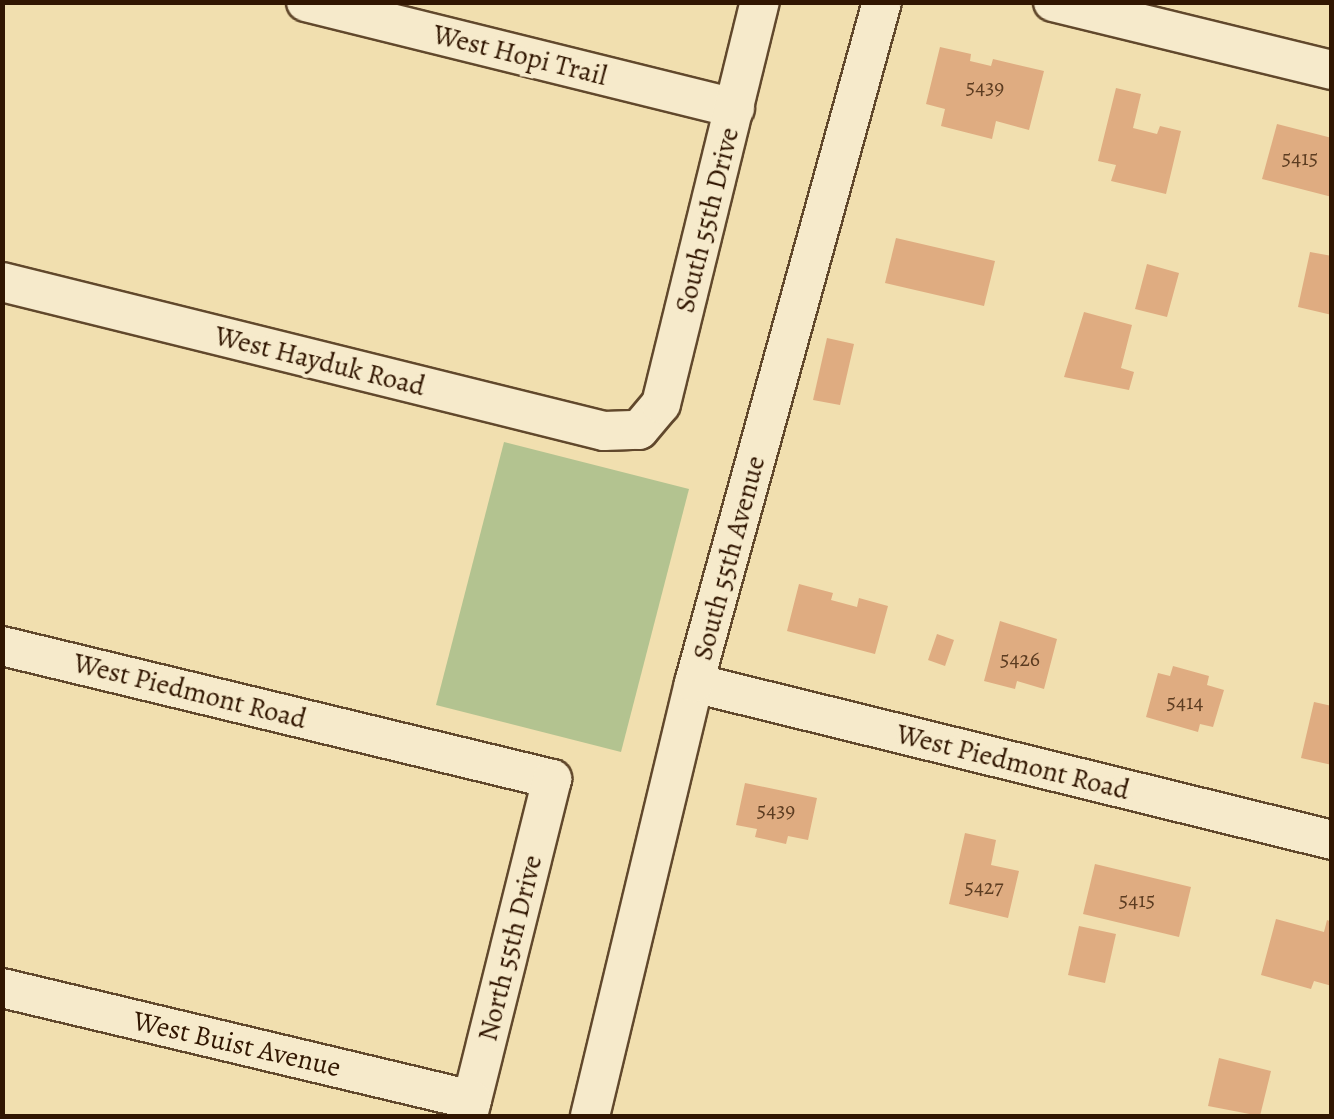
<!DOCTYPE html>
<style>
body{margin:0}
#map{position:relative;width:1334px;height:1119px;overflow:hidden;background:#f1dfaf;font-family:Alegreya,serif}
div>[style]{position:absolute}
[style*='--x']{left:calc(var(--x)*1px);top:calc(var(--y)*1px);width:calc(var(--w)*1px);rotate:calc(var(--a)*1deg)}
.green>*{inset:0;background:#b3c390}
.building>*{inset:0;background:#dfac81}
.roads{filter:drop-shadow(2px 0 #61482c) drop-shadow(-2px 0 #61482c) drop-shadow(0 2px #61482c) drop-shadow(0 -2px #61482c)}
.minor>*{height:38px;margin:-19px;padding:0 19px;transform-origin:19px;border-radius:19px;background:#f6eacb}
span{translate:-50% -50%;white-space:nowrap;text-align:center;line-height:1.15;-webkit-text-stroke:8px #f6eacb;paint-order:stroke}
.number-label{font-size:22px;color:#5c3c21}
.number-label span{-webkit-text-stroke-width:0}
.street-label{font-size:28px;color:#311601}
.frame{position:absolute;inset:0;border:5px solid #311601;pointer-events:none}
</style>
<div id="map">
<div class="green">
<i style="clip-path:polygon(504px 442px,689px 489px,621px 752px,436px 705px)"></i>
</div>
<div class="building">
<i style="clip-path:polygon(940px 47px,971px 54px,970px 61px,991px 66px,993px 59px,1044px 71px,1029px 130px,996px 121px,992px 139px,941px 126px,945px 109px,926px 104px)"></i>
<i style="clip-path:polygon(1116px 88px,1141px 94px,1133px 128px,1157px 134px,1160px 126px,1181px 131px,1166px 194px,1111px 181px,1116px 165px,1098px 161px)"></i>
<i style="clip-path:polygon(1277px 124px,1332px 138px,1332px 197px,1262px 179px)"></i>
<i style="clip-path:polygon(896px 238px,995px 261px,984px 306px,885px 283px)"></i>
<i style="clip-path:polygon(1310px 252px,1332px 256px,1332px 315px,1298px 307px)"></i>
<i style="clip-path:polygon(1147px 264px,1179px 273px,1167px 317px,1135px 309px)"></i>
<i style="clip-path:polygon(1084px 312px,1132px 325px,1121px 368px,1134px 372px,1129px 390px,1064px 377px)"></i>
<i style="clip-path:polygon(827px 338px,854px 344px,840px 405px,813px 400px)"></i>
<i style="clip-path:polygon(799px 584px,833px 593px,831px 600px,857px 607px,859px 598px,888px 606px,875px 654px,787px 631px)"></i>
<i style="clip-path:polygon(1000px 621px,1057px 639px,1044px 689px,1017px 681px,1015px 689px,984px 681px)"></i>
<i style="clip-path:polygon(937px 634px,954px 640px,945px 666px,928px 660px)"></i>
<i style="clip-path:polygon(1173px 666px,1209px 676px,1207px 685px,1224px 690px,1213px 727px,1200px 724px,1198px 732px,1146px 717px,1158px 673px,1170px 676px)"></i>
<i style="clip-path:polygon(1314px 702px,1332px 706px,1332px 765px,1301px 758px)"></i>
<i style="clip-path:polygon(745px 783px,817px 798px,808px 840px,788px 836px,786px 844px,755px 837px,757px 829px,736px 825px)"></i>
<i style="clip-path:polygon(965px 833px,996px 840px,991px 865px,1019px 871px,1008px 918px,949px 904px)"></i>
<i style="clip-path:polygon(1095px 864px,1191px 887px,1179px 937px,1083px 914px)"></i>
<i style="clip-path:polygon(1276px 919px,1324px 932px,1327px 920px,1332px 922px,1332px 986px,1314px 981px,1311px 989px,1261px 975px)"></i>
<i style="clip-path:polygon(1079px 926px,1116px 934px,1105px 983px,1068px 975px)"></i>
<i style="clip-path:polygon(1219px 1058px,1271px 1071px,1260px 1116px,1208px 1106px)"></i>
</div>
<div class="roads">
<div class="minor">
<i style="--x:306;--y:2;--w:442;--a:13.9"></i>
<i style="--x:1053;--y:2;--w:287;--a:13.7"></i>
<i style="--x:2;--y:282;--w:620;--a:13.9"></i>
<i style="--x:604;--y:431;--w:35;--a:-2"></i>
<i style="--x:639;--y:430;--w:34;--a:-50"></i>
<i style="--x:661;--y:404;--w:414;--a:-76.2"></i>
<i style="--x:2;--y:646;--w:566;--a:13.59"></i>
<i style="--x:552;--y:779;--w:347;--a:104"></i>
<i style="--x:694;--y:683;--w:657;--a:13.82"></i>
<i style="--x:2;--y:988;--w:483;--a:13.4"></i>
<i style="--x:590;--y:1116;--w:445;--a:-76.5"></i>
<i style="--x:694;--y:683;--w:706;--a:-74.57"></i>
</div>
</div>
<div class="number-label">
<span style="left:985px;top:88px">5439</span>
<span style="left:1300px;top:159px">5415</span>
<span style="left:1020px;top:660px">5426</span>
<span style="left:1185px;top:703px">5414</span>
<span style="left:776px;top:811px">5439</span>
<span style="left:984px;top:888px">5427</span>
<span style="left:1137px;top:901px">5415</span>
</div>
<div class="street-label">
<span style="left:520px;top:55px;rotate:14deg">West Hopi Trail</span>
<span style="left:707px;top:220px;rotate:-76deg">South 55th Drive</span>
<span style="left:320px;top:361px;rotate:14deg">West Hayduk Road</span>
<span style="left:729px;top:558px;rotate:-75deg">South 55th Avenue</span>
<span style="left:190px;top:691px;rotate:14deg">West Piedmont Road</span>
<span style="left:1013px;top:762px;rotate:14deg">West Piedmont Road</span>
<span style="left:510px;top:948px;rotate:-76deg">North 55th Drive</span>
<span style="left:237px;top:1044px;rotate:13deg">West Buist Avenue</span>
</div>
<div class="frame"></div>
</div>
